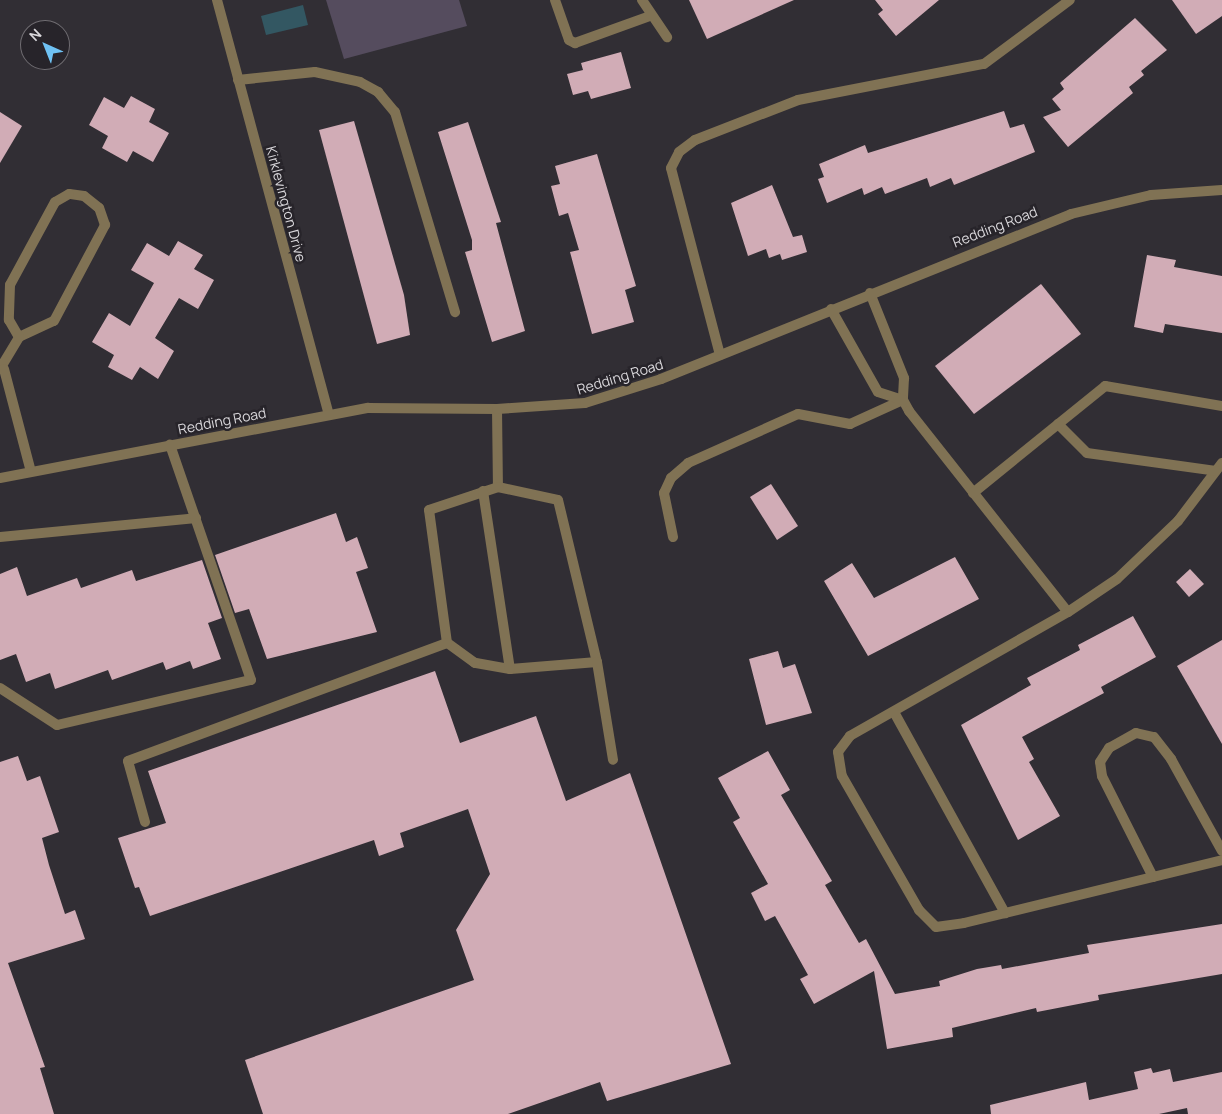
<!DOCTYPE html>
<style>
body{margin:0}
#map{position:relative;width:1222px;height:1114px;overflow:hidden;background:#312e34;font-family:Manrope,sans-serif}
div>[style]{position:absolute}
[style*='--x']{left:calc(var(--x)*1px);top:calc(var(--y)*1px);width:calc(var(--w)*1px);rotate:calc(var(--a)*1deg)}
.green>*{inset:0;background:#554c5e}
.water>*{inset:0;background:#335762}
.building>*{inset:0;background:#d1acb6}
.service>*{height:10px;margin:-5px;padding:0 5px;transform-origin:5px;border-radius:5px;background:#807254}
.minor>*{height:10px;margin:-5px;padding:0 5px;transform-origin:5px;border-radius:5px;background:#807254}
.tertiary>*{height:10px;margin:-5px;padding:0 5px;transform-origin:5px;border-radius:5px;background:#807254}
span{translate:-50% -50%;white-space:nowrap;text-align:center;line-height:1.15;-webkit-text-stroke:5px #27242a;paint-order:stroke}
.street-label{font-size:14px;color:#dad8dc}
.north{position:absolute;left:20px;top:20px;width:50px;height:50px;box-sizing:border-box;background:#27242a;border:1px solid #6f6c71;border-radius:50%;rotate:316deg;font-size:14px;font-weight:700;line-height:20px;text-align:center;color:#dad8dc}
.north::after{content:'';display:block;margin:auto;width:18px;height:22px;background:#6fc2f4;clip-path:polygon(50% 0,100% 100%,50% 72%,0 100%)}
</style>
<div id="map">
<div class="green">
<i style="clip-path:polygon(326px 0,459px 0,467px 26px,344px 59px)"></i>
</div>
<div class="water">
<i style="clip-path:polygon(303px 5px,308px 25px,266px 35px,261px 16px)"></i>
</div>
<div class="building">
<i style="clip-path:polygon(689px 0,794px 0,707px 39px)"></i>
<i style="clip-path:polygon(875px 0,939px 0,896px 36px,878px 14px,883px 10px)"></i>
<i style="clip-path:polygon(1172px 0,1222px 0,1222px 16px,1196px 34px)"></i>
<i style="clip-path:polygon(1135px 18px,1167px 50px,1141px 71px,1144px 75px,1129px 87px,1133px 93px,1068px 147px,1043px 117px,1061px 110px,1052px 99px,1064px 89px,1060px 83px)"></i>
<i style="clip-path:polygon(621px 52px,631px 88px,591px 99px,588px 91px,573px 95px,567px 74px,583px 70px,581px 63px)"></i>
<i style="clip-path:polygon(131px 96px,155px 109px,149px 122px,169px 133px,153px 162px,133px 151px,127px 162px,102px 148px,108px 136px,89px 125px,104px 97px,124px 108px)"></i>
<i style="clip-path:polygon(1004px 111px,1010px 128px,1024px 124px,1035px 152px,954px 185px,951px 178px,930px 187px,927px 178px,885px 194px,882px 187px,864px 195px,862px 188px,827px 203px,818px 179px,824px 177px,819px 164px,865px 145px,868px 153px)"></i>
<i style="clip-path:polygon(0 112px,22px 126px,0 163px)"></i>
<i style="clip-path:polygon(354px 121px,404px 295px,410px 335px,377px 344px,319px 130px)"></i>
<i style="clip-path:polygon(468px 122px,501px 222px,496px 223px,525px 331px,492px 342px,465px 252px,472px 250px,472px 240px,438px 132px)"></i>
<i style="clip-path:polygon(597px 154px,636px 286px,625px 290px,634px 322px,592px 334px,570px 252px,579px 250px,568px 213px,559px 216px,551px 186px,560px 184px,555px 166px)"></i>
<i style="clip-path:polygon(772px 185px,793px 237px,802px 235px,807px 252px,782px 260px,780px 254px,769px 258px,766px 249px,748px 256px,731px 203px)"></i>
<i style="clip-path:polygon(178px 241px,203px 255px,194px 269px,214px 280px,198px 309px,179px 298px,155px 338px,174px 351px,158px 379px,140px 367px,132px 380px,108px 367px,114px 355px,92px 342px,109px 313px,130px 326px,154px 283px,131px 270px,147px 243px,169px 256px)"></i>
<i style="clip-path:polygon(1147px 255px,1176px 260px,1174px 267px,1222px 276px,1222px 333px,1165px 324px,1163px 333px,1134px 327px)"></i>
<i style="clip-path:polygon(1041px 284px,1081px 334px,974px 414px,935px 366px)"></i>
<i style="clip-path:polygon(771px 484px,798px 526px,777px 540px,750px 497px)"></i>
<i style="clip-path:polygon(336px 513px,346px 542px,357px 537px,368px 568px,356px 572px,377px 632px,267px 659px,249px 609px,235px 613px,215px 555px)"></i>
<i style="clip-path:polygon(955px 557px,979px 599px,868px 656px,824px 581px,852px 563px,874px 598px)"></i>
<i style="clip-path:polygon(202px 560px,222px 618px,208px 623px,221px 659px,193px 669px,190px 661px,166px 670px,163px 662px,112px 680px,108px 670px,55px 689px,50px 673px,26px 682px,16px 654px,0 660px,0 574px,17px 567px,27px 596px,77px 578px,81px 588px,132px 570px,136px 581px)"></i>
<i style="clip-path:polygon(1190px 569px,1204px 584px,1189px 597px,1176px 582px)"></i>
<i style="clip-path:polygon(1133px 616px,1156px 657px,1101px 687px,1104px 693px,1022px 737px,1034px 759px,1029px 762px,1060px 816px,1018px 840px,961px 725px,1031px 685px,1027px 678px,1080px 650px,1078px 645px)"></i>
<i style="clip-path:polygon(1222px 640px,1222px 744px,1177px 666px)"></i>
<i style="clip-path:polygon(778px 651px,783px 668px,795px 664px,812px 713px,766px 725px,749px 659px)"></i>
<i style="clip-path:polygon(435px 671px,460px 743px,536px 716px,566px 801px,630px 773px,731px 1064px,607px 1101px,600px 1082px,508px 1114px,263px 1114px,245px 1060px,474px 980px,456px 930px,490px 874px,468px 809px,400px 833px,404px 847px,379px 856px,374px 840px,150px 916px,139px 887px,135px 888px,118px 838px,166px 823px,148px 771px)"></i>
<i style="clip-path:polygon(768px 751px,790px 790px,781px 795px,832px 881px,825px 885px,859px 943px,866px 939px,895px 994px,940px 986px,939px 981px,977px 969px,1001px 965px,1002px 969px,1089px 953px,1087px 945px,1222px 924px,1222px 974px,1098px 995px,1099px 1000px,1037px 1012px,1036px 1008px,952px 1028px,953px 1037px,887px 1049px,874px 971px,814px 1004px,800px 979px,808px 975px,775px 916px,765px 921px,751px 893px,768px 884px,733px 822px,740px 818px,718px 778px)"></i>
<i style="clip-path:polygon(18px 756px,27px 781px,40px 776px,59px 832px,42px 838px,49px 865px,65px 914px,75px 910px,85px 939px,8px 963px,45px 1067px,40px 1068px,54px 1114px,0 1114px,0 762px)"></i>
<i style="clip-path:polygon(1151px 1068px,1153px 1073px,1170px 1069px,1173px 1082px,1222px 1072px,1222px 1114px,1188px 1114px,1187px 1108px,1159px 1114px,991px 1114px,990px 1105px,1086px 1082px,1089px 1100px,1138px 1089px,1134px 1072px)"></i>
</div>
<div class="service">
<i style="--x:555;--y:0;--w:42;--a:70.7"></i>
<i style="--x:569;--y:40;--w:7;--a:27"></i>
<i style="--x:575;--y:43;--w:80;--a:-19.8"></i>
<i style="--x:238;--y:80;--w:77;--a:-5.9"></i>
<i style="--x:315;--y:72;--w:46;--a:12.5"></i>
<i style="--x:360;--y:82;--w:21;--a:29"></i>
<i style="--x:378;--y:92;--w:26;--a:50"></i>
<i style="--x:395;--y:112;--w:209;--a:73.3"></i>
<i style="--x:720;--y:355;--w:193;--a:-104.7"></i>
<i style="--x:671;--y:168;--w:18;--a:-63"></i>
<i style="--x:679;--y:152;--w:20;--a:-37"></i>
<i style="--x:695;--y:140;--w:110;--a:-21.2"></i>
<i style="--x:798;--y:100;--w:189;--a:-11"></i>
<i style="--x:984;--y:64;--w:107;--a:-36.7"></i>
<i style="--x:0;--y:369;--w:37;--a:-59"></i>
<i style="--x:19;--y:337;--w:38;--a:-25"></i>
<i style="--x:54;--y:321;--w:109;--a:-62"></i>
<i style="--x:105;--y:225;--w:18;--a:-109"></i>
<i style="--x:99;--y:208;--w:19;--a:-141"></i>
<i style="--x:84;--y:196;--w:15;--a:-172"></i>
<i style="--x:69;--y:194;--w:16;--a:150"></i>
<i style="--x:55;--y:202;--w:94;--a:118.5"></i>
<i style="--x:10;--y:285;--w:35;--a:92"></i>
<i style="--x:9;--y:320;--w:20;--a:60"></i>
<i style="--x:4;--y:369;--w:106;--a:75.3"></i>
<i style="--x:497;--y:409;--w:78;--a:89.3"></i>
<i style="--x:498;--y:487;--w:61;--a:12.2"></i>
<i style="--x:558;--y:500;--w:167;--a:76.5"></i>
<i style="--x:597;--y:662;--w:87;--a:175.4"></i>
<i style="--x:510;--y:669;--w:36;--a:-170"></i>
<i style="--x:475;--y:663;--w:34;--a:-144"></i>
<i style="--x:447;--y:643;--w:134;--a:-97.7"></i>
<i style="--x:429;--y:510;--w:73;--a:-18.4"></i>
<i style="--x:483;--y:491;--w:180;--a:81.4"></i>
<i style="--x:0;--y:537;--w:197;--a:-5.5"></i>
<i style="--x:673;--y:537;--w:45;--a:-101.6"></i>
<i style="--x:664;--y:493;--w:17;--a:-65"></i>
<i style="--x:671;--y:478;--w:23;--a:-41"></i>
<i style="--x:688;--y:463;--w:120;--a:-24"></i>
<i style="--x:798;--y:414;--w:53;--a:10.9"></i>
<i style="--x:850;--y:424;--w:58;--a:-24.4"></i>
<i style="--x:597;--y:662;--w:99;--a:80.7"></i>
<i style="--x:0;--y:688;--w:68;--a:33"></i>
<i style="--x:57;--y:725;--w:199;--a:-13.1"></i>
<i style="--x:251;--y:680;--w:249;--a:-109"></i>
<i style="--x:145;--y:822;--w:63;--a:-105.6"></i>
<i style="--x:128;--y:761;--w:340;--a:-20.3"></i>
</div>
<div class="minor">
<i style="--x:217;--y:0;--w:429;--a:74.9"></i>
<i style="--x:642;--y:0;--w:45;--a:56"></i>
<i style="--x:870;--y:293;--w:92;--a:68.2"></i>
<i style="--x:904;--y:378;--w:22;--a:93"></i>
<i style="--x:903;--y:400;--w:13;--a:61"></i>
<i style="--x:909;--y:411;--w:256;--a:51.7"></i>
<i style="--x:1068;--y:612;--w:59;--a:-34"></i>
<i style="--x:1117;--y:579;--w:84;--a:-43.6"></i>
<i style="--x:1178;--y:521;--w:73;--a:-52.8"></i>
<i style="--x:831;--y:309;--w:95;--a:60.5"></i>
<i style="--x:878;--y:392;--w:26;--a:18"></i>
<i style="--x:1058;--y:424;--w:41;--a:45"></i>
<i style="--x:1087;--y:453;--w:130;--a:7.9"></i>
<i style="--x:973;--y:493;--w:170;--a:-39"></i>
<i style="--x:1105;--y:386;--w:119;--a:9.7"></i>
<i style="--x:1068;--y:612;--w:251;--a:150.4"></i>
<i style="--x:850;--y:736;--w:20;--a:127"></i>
<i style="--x:838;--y:752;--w:24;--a:81"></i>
<i style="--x:842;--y:776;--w:155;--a:60.1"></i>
<i style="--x:919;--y:910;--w:24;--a:45"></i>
<i style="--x:936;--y:927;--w:28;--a:-8"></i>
<i style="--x:964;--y:923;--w:266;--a:-13.7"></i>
<i style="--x:894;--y:712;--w:230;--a:61.1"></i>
<i style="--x:1153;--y:877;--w:113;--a:-116.8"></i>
<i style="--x:1102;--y:776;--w:14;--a:-98"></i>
<i style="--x:1100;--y:762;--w:17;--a:-57"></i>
<i style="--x:1109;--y:748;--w:31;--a:-29"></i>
<i style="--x:1136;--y:733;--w:18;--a:13"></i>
<i style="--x:1154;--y:737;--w:28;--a:52"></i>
<i style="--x:1171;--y:759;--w:105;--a:61"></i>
</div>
<div class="tertiary">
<i style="--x:0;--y:478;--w:375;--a:-10.8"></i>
<i style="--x:368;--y:408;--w:129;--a:0.4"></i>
<i style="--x:497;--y:409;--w:88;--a:-3.9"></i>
<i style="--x:585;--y:403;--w:80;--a:-17.5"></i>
<i style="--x:661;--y:379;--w:442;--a:-21.9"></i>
<i style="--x:1071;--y:214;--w:82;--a:-13.4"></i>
<i style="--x:1151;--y:195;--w:71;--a:-4"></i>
</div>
<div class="street-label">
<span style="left:286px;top:204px;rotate:75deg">Kirklevington Drive</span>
<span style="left:995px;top:227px;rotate:-21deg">Redding Road</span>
<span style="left:620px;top:377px;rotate:-17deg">Redding Road</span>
<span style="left:222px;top:421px;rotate:-11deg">Redding Road</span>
</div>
<div class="north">N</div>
</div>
